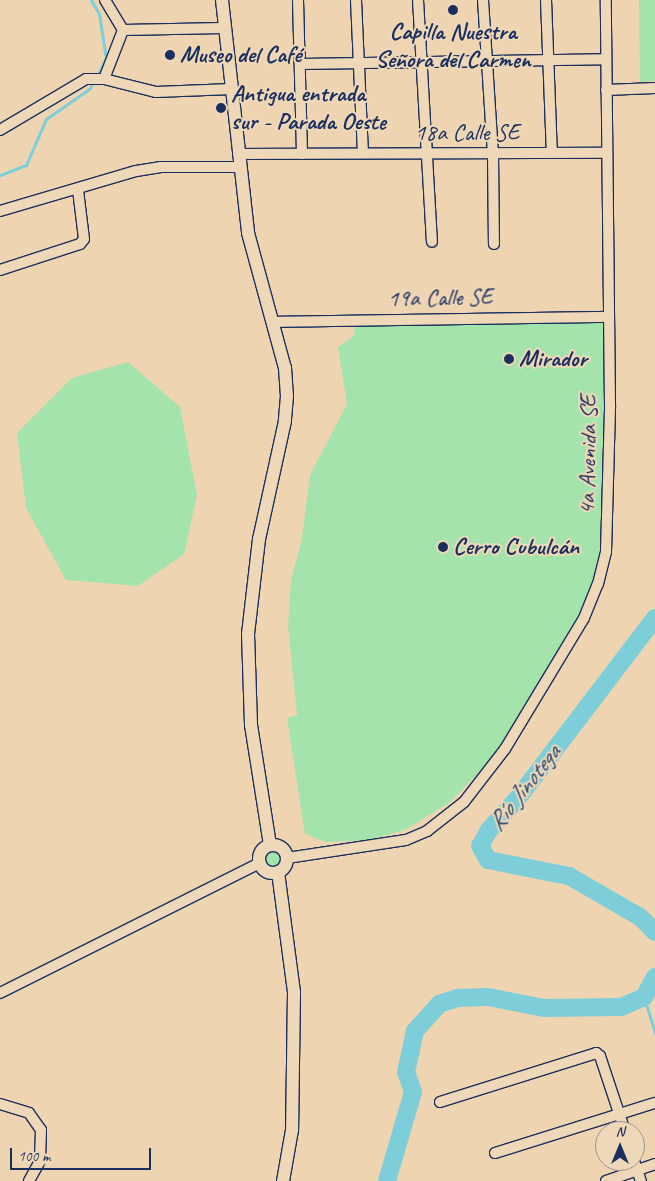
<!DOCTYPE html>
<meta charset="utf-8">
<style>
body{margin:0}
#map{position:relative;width:655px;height:1181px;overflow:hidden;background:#efd4b2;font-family:Caveat,sans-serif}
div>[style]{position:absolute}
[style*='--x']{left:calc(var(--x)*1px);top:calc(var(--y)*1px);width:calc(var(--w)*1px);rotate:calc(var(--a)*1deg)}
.green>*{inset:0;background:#a4e4ac}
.round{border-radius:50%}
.stream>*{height:3px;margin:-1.5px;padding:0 1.5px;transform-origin:1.5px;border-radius:1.5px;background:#7eceda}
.river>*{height:18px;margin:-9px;padding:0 9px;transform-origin:9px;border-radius:9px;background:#7eceda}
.roads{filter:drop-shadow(1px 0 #1b2f5e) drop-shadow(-1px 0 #1b2f5e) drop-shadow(0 1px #1b2f5e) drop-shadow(0 -1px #1b2f5e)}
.minor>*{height:10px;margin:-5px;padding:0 5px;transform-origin:5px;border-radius:5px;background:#efd8b7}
.major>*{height:12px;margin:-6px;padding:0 6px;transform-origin:6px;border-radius:6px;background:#efd8b7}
.major>.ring{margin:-6px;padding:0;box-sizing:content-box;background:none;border:12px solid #efd8b7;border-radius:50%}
.dots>*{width:14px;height:14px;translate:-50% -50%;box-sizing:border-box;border:2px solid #efd8b7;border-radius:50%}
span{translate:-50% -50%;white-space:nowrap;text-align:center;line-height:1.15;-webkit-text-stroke:4px #efd8b7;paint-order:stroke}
.poi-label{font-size:24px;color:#1b2f5e;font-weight:700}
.left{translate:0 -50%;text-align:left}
.street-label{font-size:24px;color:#1b2f5e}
.water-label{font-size:25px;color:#2a4771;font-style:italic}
.north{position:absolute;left:595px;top:1121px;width:50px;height:50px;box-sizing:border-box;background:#efd8b7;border:1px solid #9a9493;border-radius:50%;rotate:0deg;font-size:14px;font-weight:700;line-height:20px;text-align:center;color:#1b2f5e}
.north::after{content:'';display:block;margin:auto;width:18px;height:22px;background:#1b2f5e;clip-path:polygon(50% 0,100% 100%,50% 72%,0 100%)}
.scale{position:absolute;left:10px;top:1148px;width:141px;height:22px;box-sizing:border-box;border:2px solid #1b2f5e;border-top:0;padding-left:6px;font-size:15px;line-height:18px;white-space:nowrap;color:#1b2f5e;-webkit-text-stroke:4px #efd8b7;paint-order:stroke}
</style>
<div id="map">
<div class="green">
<i style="clip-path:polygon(639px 0,655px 0,655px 81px,640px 82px)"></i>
<i style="clip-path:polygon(608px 319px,604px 552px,582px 617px,503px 748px,450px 802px,407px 829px,371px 840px,326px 842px,305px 834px,287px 718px,297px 715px,288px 626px,291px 580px,302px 538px,310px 475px,347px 404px,338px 347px,354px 336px,355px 322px)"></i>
<i style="clip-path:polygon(128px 362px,180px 407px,197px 495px,184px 554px,138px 586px,66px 580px,26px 508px,17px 433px,72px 378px)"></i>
<i class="round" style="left:262px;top:847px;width:24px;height:24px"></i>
</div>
<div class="stream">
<i style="--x:91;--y:0;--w:16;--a:60"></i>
<i style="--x:99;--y:14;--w:45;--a:81"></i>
<i style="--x:106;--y:58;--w:20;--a:117"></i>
<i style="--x:0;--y:175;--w:28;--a:-21"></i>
<i style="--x:26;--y:165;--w:50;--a:-66.5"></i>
<i style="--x:46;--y:119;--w:52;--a:-34.9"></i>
<i style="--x:89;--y:89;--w:9;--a:-58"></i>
<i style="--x:644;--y:997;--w:38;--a:73"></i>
</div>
<div class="river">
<i style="--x:655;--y:618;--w:228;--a:127.3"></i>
<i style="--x:517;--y:799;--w:42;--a:132.1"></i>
<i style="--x:489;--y:830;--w:18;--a:119"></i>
<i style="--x:480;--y:846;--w:16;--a:60"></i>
<i style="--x:488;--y:860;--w:83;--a:11.2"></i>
<i style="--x:569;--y:876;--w:82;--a:30"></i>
<i style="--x:640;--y:917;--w:21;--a:45"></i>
<i style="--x:387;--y:1181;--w:93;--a:-73.7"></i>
<i style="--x:413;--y:1092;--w:21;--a:-109"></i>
<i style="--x:406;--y:1072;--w:42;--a:-77.6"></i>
<i style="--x:415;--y:1031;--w:36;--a:-48"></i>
<i style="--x:439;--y:1004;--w:20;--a:-18"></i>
<i style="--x:458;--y:998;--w:30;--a:-2"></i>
<i style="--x:488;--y:997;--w:57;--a:11.1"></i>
<i style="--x:544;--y:1008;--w:77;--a:-0.7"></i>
<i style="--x:621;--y:1007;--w:25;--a:-23"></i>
<i style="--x:644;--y:997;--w:23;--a:-61"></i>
</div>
<div class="roads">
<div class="minor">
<i style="--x:105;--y:0;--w:35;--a:59"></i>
<i style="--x:298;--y:0;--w:154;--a:88.5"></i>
<i style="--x:356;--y:0;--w:153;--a:87.4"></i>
<i style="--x:418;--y:0;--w:242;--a:86.7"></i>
<i style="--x:483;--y:0;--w:153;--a:86.3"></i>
<i style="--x:493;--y:153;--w:91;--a:89.4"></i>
<i style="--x:546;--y:0;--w:153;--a:87.8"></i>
<i style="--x:123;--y:30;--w:100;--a:-1.1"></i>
<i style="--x:300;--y:64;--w:305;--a:-0.9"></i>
<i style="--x:104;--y:79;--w:53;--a:-68.8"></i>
<i style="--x:606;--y:90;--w:49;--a:-2.3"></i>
<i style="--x:0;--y:130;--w:100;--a:-30.7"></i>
<i style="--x:86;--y:79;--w:18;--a:0"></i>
<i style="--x:104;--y:79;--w:54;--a:14"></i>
<i style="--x:156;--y:92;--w:76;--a:-2.3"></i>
<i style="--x:238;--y:154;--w:368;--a:-0.2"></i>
<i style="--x:0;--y:211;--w:142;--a:-16.4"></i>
<i style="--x:136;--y:171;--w:24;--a:-9"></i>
<i style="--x:160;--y:167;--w:79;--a:0"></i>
<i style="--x:0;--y:270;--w:84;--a:-18"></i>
<i style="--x:80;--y:244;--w:6;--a:-51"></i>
<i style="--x:84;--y:239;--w:49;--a:-97"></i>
<i style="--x:272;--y:322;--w:337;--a:-0.9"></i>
<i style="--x:287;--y:858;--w:120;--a:-8.6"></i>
<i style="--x:406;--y:840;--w:23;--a:-23"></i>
<i style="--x:427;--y:831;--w:47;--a:-38.1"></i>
<i style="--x:464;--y:802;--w:67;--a:-52.3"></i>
<i style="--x:505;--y:749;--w:153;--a:-58.9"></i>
<i style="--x:584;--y:618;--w:37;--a:-68"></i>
<i style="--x:598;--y:584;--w:33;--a:-76"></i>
<i style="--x:606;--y:552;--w:147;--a:-88.4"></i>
<i style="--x:610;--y:405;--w:405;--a:-90.6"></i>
<i style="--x:0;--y:993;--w:291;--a:-26.6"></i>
<i style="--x:440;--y:1102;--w:164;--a:-17.4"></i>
<i style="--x:596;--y:1053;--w:5;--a:37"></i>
<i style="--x:600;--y:1056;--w:79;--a:71.6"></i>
<i style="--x:0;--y:1104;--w:30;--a:17"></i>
<i style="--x:29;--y:1113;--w:21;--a:55"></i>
<i style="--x:41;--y:1130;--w:31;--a:92"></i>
<i style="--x:40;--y:1161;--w:23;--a:119"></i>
<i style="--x:495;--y:1153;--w:168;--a:-17.4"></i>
<i style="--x:634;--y:1161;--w:21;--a:71"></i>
<i style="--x:606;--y:1181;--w:52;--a:-19.1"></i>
</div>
<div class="major">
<i style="--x:222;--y:0;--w:234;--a:83.6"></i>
<i style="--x:248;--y:233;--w:140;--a:74.7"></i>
<i style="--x:285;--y:368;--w:28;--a:86"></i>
<i style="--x:287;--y:396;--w:25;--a:95"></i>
<i style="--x:285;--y:421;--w:121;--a:102.4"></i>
<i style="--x:259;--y:539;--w:96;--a:96.6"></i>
<i style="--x:248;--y:634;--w:91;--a:88.1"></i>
<i style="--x:251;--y:725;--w:121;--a:81"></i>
<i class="ring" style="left:259px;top:845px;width:16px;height:16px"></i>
<i style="--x:278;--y:872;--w:121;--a:82.4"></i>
<i style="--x:294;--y:992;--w:138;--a:90.8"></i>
<i style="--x:292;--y:1130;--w:52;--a:100"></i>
</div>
</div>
<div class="dots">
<i style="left:453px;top:10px;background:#1b2f5e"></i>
<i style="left:170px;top:55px;background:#1b2f5e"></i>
<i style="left:221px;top:108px;background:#1b2f5e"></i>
<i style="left:509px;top:359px;background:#1b2f5e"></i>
<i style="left:443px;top:547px;background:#1b2f5e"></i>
</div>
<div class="poi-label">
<span style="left:453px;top:46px">Capilla Nuestra<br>Señora del Carmen</span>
<span class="left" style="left:180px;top:55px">Museo del Café</span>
<span class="left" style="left:231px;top:108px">Antigua entrada<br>sur - Parada Oeste</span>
<span class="left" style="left:519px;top:359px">Mirador</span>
<span class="left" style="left:453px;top:547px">Cerro Cubulcán</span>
</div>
<div class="street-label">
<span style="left:467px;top:133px">18a Calle SE</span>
<span style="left:440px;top:298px;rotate:-1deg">19a Calle SE</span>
<span style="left:588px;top:455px;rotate:-89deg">4a Avenida SE</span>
</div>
<div class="water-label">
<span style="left:524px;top:788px;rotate:-52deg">Río Jinotega</span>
</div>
<div class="north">N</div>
<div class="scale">100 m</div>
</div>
